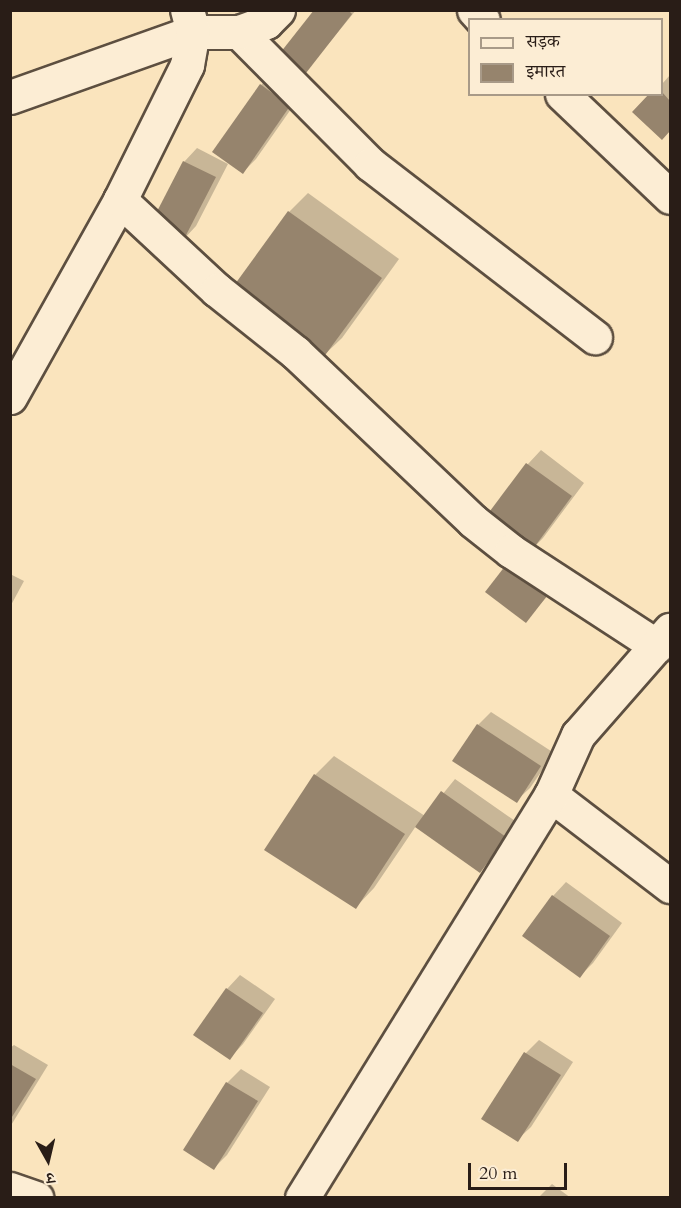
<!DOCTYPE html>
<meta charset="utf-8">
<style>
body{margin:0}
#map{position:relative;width:681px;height:1208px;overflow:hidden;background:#fae4bd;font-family:Cardo,"Noto Serif Devanagari",serif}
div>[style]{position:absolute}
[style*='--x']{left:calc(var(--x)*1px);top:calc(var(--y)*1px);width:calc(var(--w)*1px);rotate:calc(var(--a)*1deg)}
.shadow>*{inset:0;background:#0003}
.building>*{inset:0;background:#96846d}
.roads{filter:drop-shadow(2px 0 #5d4f40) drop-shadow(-2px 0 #5d4f40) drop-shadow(0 2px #5d4f40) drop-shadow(0 -2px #5d4f40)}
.minor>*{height:33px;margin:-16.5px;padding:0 16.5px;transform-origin:16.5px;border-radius:16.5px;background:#fcedd4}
span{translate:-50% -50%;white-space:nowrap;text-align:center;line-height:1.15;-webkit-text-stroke:6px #fcedd4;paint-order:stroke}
.frame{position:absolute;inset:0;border:12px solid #291d17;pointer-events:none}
.legend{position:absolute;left:468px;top:18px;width:195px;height:78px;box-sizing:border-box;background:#fcedd4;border:2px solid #a89a88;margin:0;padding:8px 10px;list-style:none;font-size:18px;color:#291d17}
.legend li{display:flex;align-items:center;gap:12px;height:30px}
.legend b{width:30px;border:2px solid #a89a88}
.north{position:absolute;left:18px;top:1130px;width:60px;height:60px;-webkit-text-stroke:4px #fcedd4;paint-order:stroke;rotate:172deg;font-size:16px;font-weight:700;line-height:24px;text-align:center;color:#291d17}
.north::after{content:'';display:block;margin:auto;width:21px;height:27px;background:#291d17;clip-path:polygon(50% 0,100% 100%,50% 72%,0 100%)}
.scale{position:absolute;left:468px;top:1163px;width:99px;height:27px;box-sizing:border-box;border:3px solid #291d17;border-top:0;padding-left:8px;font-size:18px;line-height:21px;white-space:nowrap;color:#291d17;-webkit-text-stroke:4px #fcedd4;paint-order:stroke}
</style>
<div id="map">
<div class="shadow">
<i style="clip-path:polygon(316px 10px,356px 10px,299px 80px)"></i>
<i style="clip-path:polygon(274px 72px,303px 92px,256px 159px,243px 172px,229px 162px,196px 226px,183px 240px,184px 162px,197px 148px,228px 164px,261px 85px)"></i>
<i style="clip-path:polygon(670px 75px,670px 129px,662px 138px,662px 84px)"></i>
<i style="clip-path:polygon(308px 193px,399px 259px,342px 338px,323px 356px,289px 212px)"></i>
<i style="clip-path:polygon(541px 450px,584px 483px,543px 538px,528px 553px,562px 579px,526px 621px,510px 562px,487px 519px,528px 464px)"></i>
<i style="clip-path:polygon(10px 574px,24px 581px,10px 607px)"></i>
<i style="clip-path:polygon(491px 712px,554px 753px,530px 788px,516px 801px,478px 725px)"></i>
<i style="clip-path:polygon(334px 756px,425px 816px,455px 779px,518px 823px,480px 871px,416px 826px,374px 888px,356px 907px,315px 775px)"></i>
<i style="clip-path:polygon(566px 882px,622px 923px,593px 963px,580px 976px,524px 936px,553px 896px)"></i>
<i style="clip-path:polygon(240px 975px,275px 999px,243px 1044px,230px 1058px,227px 989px)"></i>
<i style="clip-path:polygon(539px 1040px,573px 1062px,531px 1127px,517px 1140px,526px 1053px)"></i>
<i style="clip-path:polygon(14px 1045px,48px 1065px,10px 1127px,10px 1048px)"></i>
<i style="clip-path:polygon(241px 1069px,270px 1087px,227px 1155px,214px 1168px,185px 1149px,227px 1083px)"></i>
<i style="clip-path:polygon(552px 1184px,571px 1198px,538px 1198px)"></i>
</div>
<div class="building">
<i style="clip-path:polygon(314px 10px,348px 10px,352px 14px,299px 82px,273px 62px)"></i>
<i style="clip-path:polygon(260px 84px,290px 106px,243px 174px,212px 152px)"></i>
<i style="clip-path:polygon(662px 92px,670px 101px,670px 131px,662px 140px,632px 112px,649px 94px,662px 94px)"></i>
<i style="clip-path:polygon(183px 161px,216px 177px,183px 241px,150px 225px)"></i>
<i style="clip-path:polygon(288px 211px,382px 278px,323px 358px,230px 291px)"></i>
<i style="clip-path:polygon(526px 463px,572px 496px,530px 553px,484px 519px)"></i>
<i style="clip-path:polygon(509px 561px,550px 592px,526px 623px,485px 592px)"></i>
<i style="clip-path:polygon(477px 724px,541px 766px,517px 803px,452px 761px)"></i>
<i style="clip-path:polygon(314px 774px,405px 834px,356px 909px,264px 850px)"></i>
<i style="clip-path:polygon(441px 791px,506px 837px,480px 873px,415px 827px)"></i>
<i style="clip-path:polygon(552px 895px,610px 936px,580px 978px,522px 936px)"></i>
<i style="clip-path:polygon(226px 988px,263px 1013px,230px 1060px,193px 1035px)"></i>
<i style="clip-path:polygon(524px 1052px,561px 1075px,518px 1142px,481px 1119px)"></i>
<i style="clip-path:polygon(10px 1064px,36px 1079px,10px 1120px)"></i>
<i style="clip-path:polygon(226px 1082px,258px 1101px,214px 1170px,183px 1150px)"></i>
</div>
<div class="roads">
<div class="minor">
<i style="--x:474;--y:10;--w:13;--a:48"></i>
<i style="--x:239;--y:32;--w:186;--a:45.2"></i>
<i style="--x:370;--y:164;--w:284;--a:37.6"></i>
<i style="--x:562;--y:94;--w:149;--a:43.6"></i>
<i style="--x:10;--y:97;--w:194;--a:-19.6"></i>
<i style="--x:193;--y:32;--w:46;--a:0"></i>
<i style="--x:239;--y:32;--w:29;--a:-20"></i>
<i style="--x:266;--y:22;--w:17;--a:-45"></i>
<i style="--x:120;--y:200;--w:132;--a:42.9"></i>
<i style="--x:217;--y:290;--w:100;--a:38.5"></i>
<i style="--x:295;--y:352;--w:245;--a:43.5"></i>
<i style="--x:473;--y:521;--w:48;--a:38.3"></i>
<i style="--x:511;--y:551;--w:174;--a:33.1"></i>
<i style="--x:10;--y:397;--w:226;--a:-60.8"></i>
<i style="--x:120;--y:200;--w:151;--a:-63.6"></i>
<i style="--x:187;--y:65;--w:34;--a:-80"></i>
<i style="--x:193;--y:32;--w:23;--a:-105"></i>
<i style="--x:551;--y:795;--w:150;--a:37.4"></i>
<i style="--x:10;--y:1189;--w:28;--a:19"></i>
<i style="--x:302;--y:1198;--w:474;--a:-58.3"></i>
<i style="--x:551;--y:795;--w:66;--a:-65.8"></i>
<i style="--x:578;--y:735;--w:140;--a:-48.8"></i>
</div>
</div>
<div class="frame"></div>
<ul class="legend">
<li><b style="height:8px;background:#fcedd4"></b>सड़क</li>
<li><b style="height:16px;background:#96846d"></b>इमारत</li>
</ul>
<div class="north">उ</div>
<div class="scale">20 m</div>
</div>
